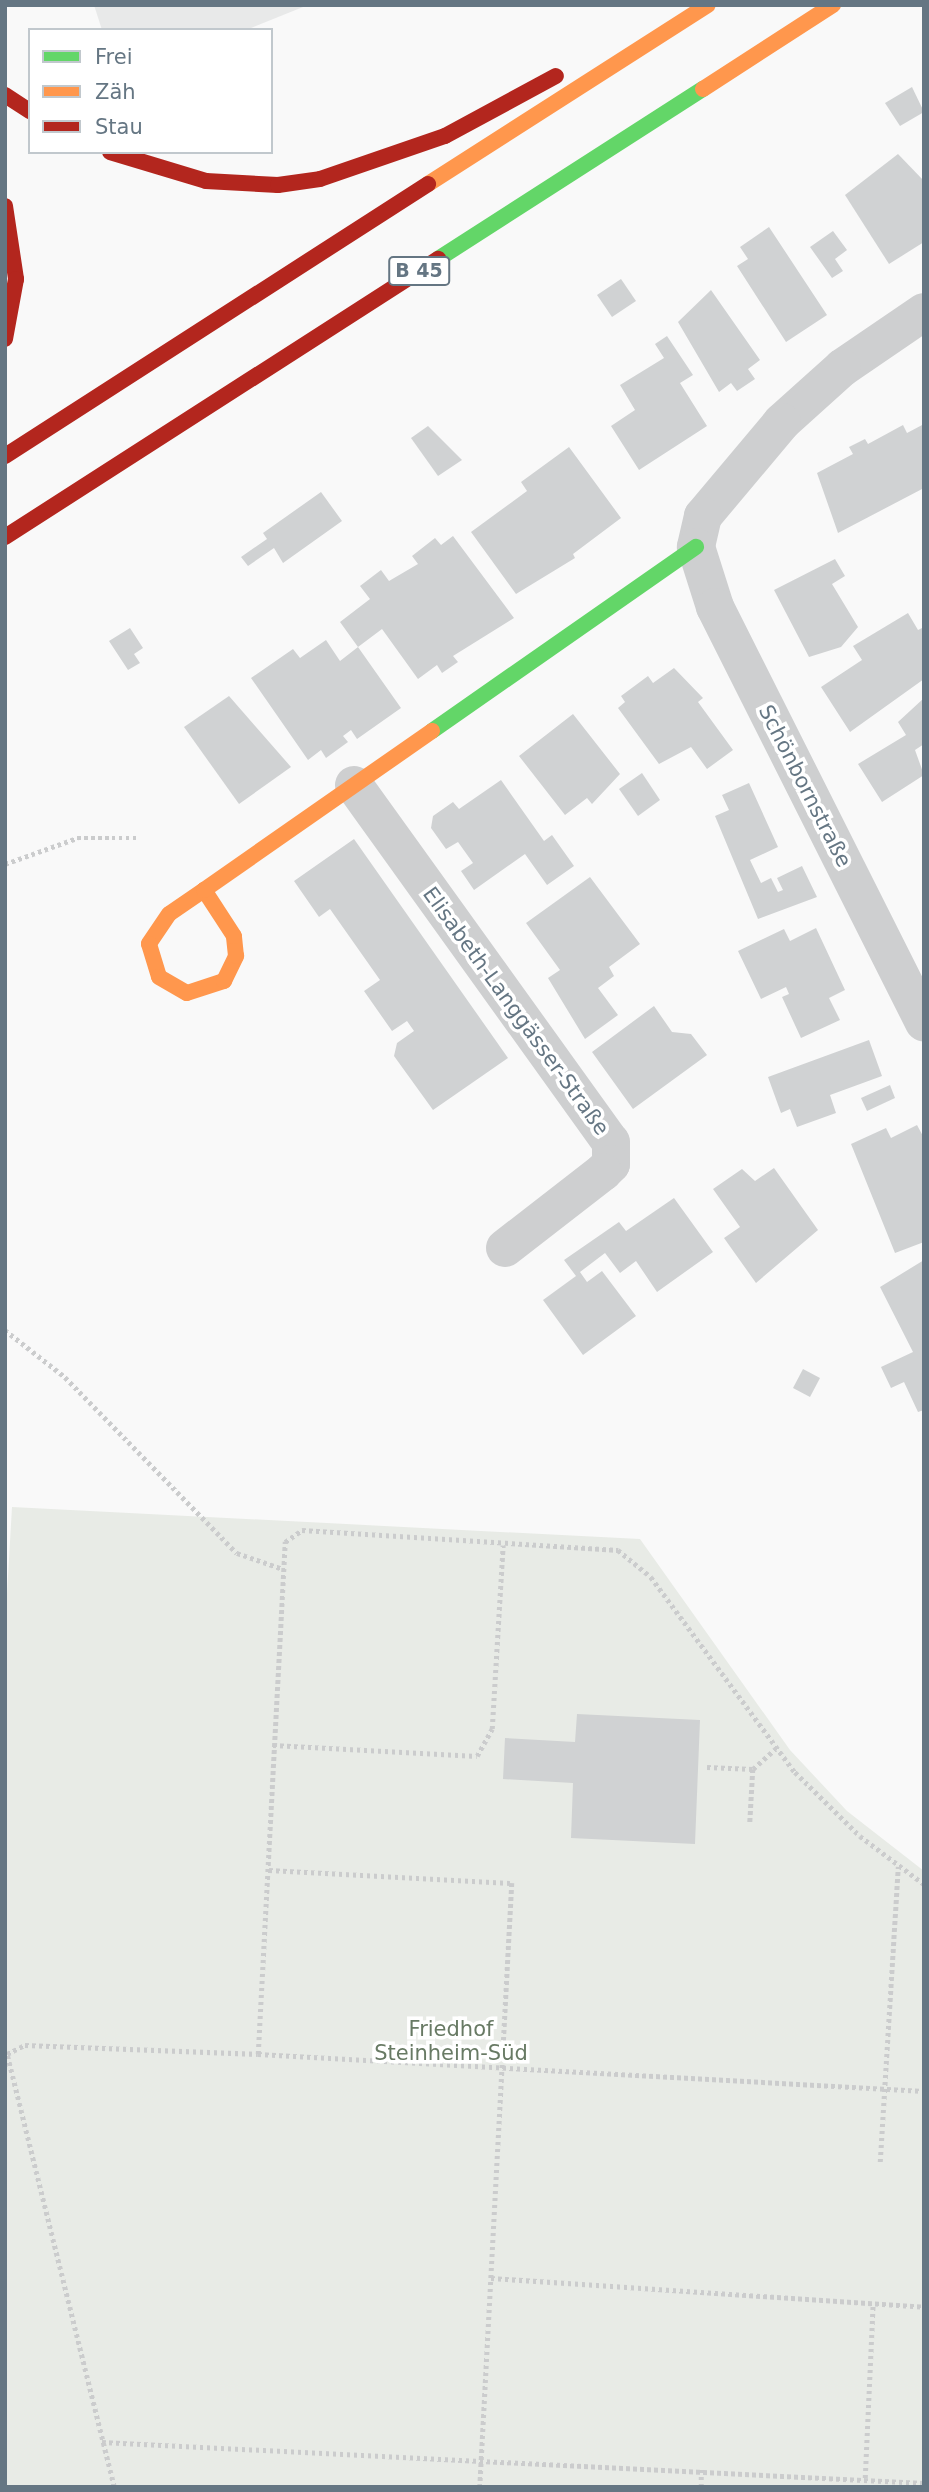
<!DOCTYPE html>
<meta charset="utf-8">
<style>
body{margin:0}
#map{position:relative;width:929px;height:2492px;overflow:hidden;background:#f9f9f9;font-family:"DejaVu Sans",sans-serif}
div>[style]{position:absolute}
[style*='--x']{left:calc(var(--x)*1px);top:calc(var(--y)*1px);width:calc(var(--w)*1px);rotate:calc(var(--a)*1deg)}
.built>*{inset:0;background:#e8e9e9}
.green>*{inset:0;background:#e8ebe6}
.building>*{inset:0;background:#d0d2d3}
.path>*{height:4.5px;margin-top:-2.25px;transform-origin:0;background:repeating-linear-gradient(90deg,#cbcccd 0 3.5px,transparent 0 7px)}
.street>*{height:38px;margin:-19px;padding:0 19px;transform-origin:19px;border-radius:19px;background:#cecfd0}
.fast>*{height:16px;margin:-8px;padding:0 8px;transform-origin:8px;border-radius:8px;background:#63d668}
.slow>*{height:16px;margin:-8px;padding:0 8px;transform-origin:8px;border-radius:8px;background:#ff974d}
.jam>*{height:16px;margin:-8px;padding:0 8px;transform-origin:8px;border-radius:8px;background:#b3261e}
span{translate:-50% -50%;white-space:nowrap;text-align:center;line-height:1.15;-webkit-text-stroke:7px #fff;paint-order:stroke}
.shield-label span{padding:2px 5px;background:#fff;border:2px solid;border-radius:5px;-webkit-text-stroke-width:0}
.shield-label{font-size:19px;color:#657683;font-weight:700}
.street-label{font-size:21px;color:#657683}
.park-label{font-size:21px;color:#687a64}
.frame{position:absolute;inset:0;border:7px solid #657683;pointer-events:none}
.legend{position:absolute;left:28px;top:28px;width:245px;height:126px;box-sizing:border-box;background:#fff;border:2px solid #c1c8cd;margin:0;padding:9px 12px;list-style:none;font-size:21px;color:#657683}
.legend li{display:flex;align-items:center;gap:14px;height:35px}
.legend b{width:35px;border:2px solid #c1c8cd}
</style>
<div id="map">
<div class="built">
<i style="clip-path:polygon(94px 5px,308px 5px,246px 30px,102px 30px)"></i>
</div>
<div class="green">
<i style="clip-path:polygon(12px 1507px,640px 1539px,790px 1750px,847px 1811px,924px 1871px,924px 2487px,5px 2487px,5px 1628px)"></i>
</div>
<div class="building">
<i style="clip-path:polygon(912px 87px,924px 112px,900px 126px,885px 103px)"></i>
<i style="clip-path:polygon(898px 154px,924px 181px,924px 242px,889px 264px,845px 195px)"></i>
<i style="clip-path:polygon(769px 227px,827px 315px,786px 342px,737px 266px,748px 259px,740px 247px)"></i>
<i style="clip-path:polygon(833px 231px,847px 250px,835px 259px,843px 271px,832px 278px,810px 247px)"></i>
<i style="clip-path:polygon(621px 279px,636px 301px,612px 317px,597px 295px)"></i>
<i style="clip-path:polygon(711px 290px,760px 360px,748px 369px,755px 379px,737px 391px,731px 383px,719px 392px,678px 322px)"></i>
<i style="clip-path:polygon(667px 336px,693px 375px,680px 383px,707px 426px,639px 470px,611px 426px,635px 410px,620px 385px,664px 358px,655px 344px)"></i>
<i style="clip-path:polygon(924px 424px,924px 488px,838px 533px,817px 473px,853px 454px,849px 447px,865px 439px,868px 444px,903px 425px,907px 433px)"></i>
<i style="clip-path:polygon(428px 426px,462px 460px,438px 476px,411px 438px)"></i>
<i style="clip-path:polygon(569px 447px,621px 518px,573px 554px,575px 558px,516px 594px,471px 532px,527px 491px,521px 482px)"></i>
<i style="clip-path:polygon(321px 492px,342px 521px,283px 563px,274px 548px,248px 566px,241px 557px,267px 539px,263px 533px)"></i>
<i style="clip-path:polygon(453px 536px,514px 618px,453px 656px,458px 662px,442px 673px,437px 665px,418px 679px,382px 629px,358px 647px,340px 622px,370px 599px,360px 586px,381px 570px,389px 581px,418px 564px,412px 556px,435px 538px,441px 545px)"></i>
<i style="clip-path:polygon(835px 559px,845px 576px,832px 584px,858px 627px,841px 647px,809px 657px,774px 590px)"></i>
<i style="clip-path:polygon(908px 613px,918px 630px,924px 627px,924px 679px,850px 732px,821px 687px,862px 660px,853px 646px)"></i>
<i style="clip-path:polygon(130px 628px,143px 648px,134px 654px,140px 663px,128px 670px,109px 641px)"></i>
<i style="clip-path:polygon(326px 640px,340px 661px,358px 647px,401px 708px,357px 739px,351px 730px,343px 736px,348px 742px,326px 758px,321px 750px,308px 760px,251px 678px,293px 649px,300px 658px)"></i>
<i style="clip-path:polygon(674px 668px,703px 698px,698px 702px,733px 750px,707px 769px,691px 747px,659px 764px,618px 708px,625px 702px,621px 696px,648px 676px,653px 683px)"></i>
<i style="clip-path:polygon(229px 696px,291px 767px,239px 804px,184px 727px)"></i>
<i style="clip-path:polygon(924px 698px,924px 744px,915px 750px,924px 775px,882px 802px,858px 764px,906px 735px,898px 722px)"></i>
<i style="clip-path:polygon(573px 714px,620px 774px,592px 804px,587px 798px,565px 815px,519px 756px)"></i>
<i style="clip-path:polygon(642px 773px,660px 800px,638px 816px,619px 789px)"></i>
<i style="clip-path:polygon(501px 780px,544px 841px,552px 835px,574px 866px,547px 885px,525px 854px,474px 890px,461px 871px,473px 863px,458px 842px,446px 849px,431px 828px,433px 816px,453px 802px,459px 809px)"></i>
<i style="clip-path:polygon(749px 783px,778px 847px,750px 860px,761px 883px,771px 878px,778px 892px,783px 890px,777px 878px,802px 866px,817px 897px,758px 919px,715px 816px,729px 810px,722px 795px)"></i>
<i style="clip-path:polygon(354px 839px,508px 1058px,433px 1110px,394px 1056px,397px 1043px,414px 1031px,407px 1021px,392px 1031px,364px 991px,380px 980px,330px 909px,319px 917px,294px 881px)"></i>
<i style="clip-path:polygon(590px 877px,640px 944px,609px 967px,614px 976px,598px 988px,618px 1015px,585px 1039px,548px 978px,560px 970px,526px 923px)"></i>
<i style="clip-path:polygon(816px 928px,845px 990px,829px 998px,840px 1020px,801px 1038px,782px 997px,789px 994px,786px 987px,761px 999px,738px 951px,784px 929px,790px 941px)"></i>
<i style="clip-path:polygon(654px 1006px,672px 1032px,691px 1034px,707px 1055px,633px 1109px,592px 1052px)"></i>
<i style="clip-path:polygon(869px 1040px,882px 1076px,830px 1095px,836px 1113px,797px 1127px,790px 1109px,781px 1113px,768px 1077px)"></i>
<i style="clip-path:polygon(890px 1085px,895px 1098px,867px 1111px,861px 1098px)"></i>
<i style="clip-path:polygon(917px 1125px,924px 1138px,924px 1242px,895px 1253px,851px 1144px,886px 1128px,891px 1138px)"></i>
<i style="clip-path:polygon(774px 1168px,818px 1230px,756px 1283px,724px 1238px,740px 1227px,713px 1189px,742px 1169px,755px 1181px)"></i>
<i style="clip-path:polygon(674px 1198px,713px 1252px,657px 1292px,636px 1261px,620px 1273px,605px 1253px,580px 1272px,587px 1282px,602px 1271px,636px 1316px,583px 1355px,543px 1300px,576px 1276px,564px 1260px,619px 1222px,626px 1231px)"></i>
<i style="clip-path:polygon(924px 1260px,924px 1410px,918px 1412px,904px 1382px,891px 1388px,881px 1367px,913px 1352px,880px 1287px)"></i>
<i style="clip-path:polygon(803px 1369px,820px 1378px,810px 1397px,793px 1388px)"></i>
<i style="clip-path:polygon(577px 1714px,700px 1720px,695px 1844px,571px 1838px,573px 1783px,503px 1779px,505px 1738px,575px 1742px)"></i>
</div>
<div class="path">
<i style="--x:5;--y:864;--w:77;--a:-19.9"></i>
<i style="--x:77;--y:838;--w:63;--a:0"></i>
<i style="--x:5;--y:1330;--w:76;--a:38.1"></i>
<i style="--x:65;--y:1377;--w:246;--a:45.7"></i>
<i style="--x:237;--y:1553;--w:49;--a:19.2"></i>
<i style="--x:273;--y:1745;--w:204;--a:3.1"></i>
<i style="--x:477;--y:1756;--w:31;--a:-61"></i>
<i style="--x:492;--y:1729;--w:184;--a:-86.6"></i>
<i style="--x:707;--y:1767;--w:46;--a:2.5"></i>
<i style="--x:753;--y:1769;--w:53;--a:93.2"></i>
<i style="--x:753;--y:1769;--w:30;--a:-42"></i>
<i style="--x:269;--y:1870;--w:243;--a:3.1"></i>
<i style="--x:512;--y:1883;--w:605;--a:93.03"></i>
<i style="--x:258;--y:2054;--w:667;--a:3.18"></i>
<i style="--x:880;--y:2162;--w:296;--a:-86.5"></i>
<i style="--x:491;--y:2278;--w:434;--a:3.8"></i>
<i style="--x:102;--y:2442;--w:823;--a:2.86"></i>
<i style="--x:865;--y:2478;--w:174;--a:-87.4"></i>
<i style="--x:114;--y:2487;--w:446;--a:-103.9"></i>
<i style="--x:7;--y:2054;--w:20;--a:-27"></i>
<i style="--x:25;--y:2045;--w:233;--a:2.2"></i>
<i style="--x:258;--y:2054;--w:513;--a:-86.98"></i>
<i style="--x:285;--y:1542;--w:21;--a:-35"></i>
<i style="--x:302;--y:1530;--w:317;--a:3.6"></i>
<i style="--x:618;--y:1550;--w:43;--a:39.3"></i>
<i style="--x:651;--y:1577;--w:242;--a:53.6"></i>
<i style="--x:795;--y:1772;--w:91;--a:44.6"></i>
<i style="--x:860;--y:1836;--w:80;--a:36.9"></i>
<i style="--x:701;--y:2487;--w:18;--a:-90"></i>
</div>
<div class="street">
<i style="--x:924;--y:312;--w:99;--a:145.7"></i>
<i style="--x:842;--y:368;--w:81;--a:138"></i>
<i style="--x:782;--y:422;--w:123;--a:130"></i>
<i style="--x:703;--y:516;--w:32;--a:103"></i>
<i style="--x:696;--y:547;--w:63;--a:72.4"></i>
<i style="--x:715;--y:607;--w:465;--a:63.3"></i>
<i style="--x:354;--y:785;--w:440;--a:54.3"></i>
<i style="--x:611;--y:1142;--w:22;--a:90"></i>
<i style="--x:611;--y:1164;--w:11;--a:135"></i>
<i style="--x:603;--y:1172;--w:124;--a:142.2"></i>
</div>
<div class="fast">
<i style="--x:438;--y:259;--w:315;--a:-32.7"></i>
<i style="--x:432;--y:731;--w:322;--a:-34.9"></i>
</div>
<div class="slow">
<i style="--x:703;--y:89;--w:155;--a:-32.9"></i>
<i style="--x:428;--y:184;--w:332;--a:-32.6"></i>
<i style="--x:204;--y:890;--w:42;--a:145.6"></i>
<i style="--x:169;--y:914;--w:36;--a:124"></i>
<i style="--x:149;--y:944;--w:34;--a:73"></i>
<i style="--x:159;--y:977;--w:32;--a:30"></i>
<i style="--x:187;--y:993;--w:39;--a:-18"></i>
<i style="--x:224;--y:981;--w:28;--a:-64"></i>
<i style="--x:236;--y:956;--w:20;--a:-96"></i>
<i style="--x:234;--y:936;--w:55;--a:-123.1"></i>
<i style="--x:204;--y:890;--w:278;--a:-34.9"></i>
</div>
<div class="jam">
<i style="--x:5;--y:95;--w:30;--a:33"></i>
<i style="--x:110;--y:152;--w:100;--a:16.8"></i>
<i style="--x:206;--y:181;--w:72;--a:3.2"></i>
<i style="--x:278;--y:185;--w:42;--a:-8.1"></i>
<i style="--x:320;--y:179;--w:132;--a:-19"></i>
<i style="--x:445;--y:136;--w:126;--a:-28.4"></i>
<i style="--x:5;--y:206;--w:74;--a:81.4"></i>
<i style="--x:16;--y:279;--w:61;--a:100.4"></i>
<i style="--x:5;--y:456;--w:503;--a:-32.74"></i>
<i style="--x:5;--y:537;--w:515;--a:-32.7"></i>
</div>
<div class="shield-label">
<span style="left:419px;top:271px">B 45</span>
</div>
<div class="street-label">
<span style="left:805px;top:786px;rotate:63deg">Schönbornstraße</span>
<span style="left:516px;top:1011px;rotate:54deg">Elisabeth-Langgässer-Straße</span>
</div>
<div class="park-label">
<span style="left:451px;top:2041px">Friedhof<br>Steinheim-Süd</span>
</div>
<div class="frame"></div>
<ul class="legend">
<li><b style="height:9px;background:#63d668"></b>Frei</li>
<li><b style="height:9px;background:#ff974d"></b>Zäh</li>
<li><b style="height:9px;background:#b3261e"></b>Stau</li>
</ul>
</div>
